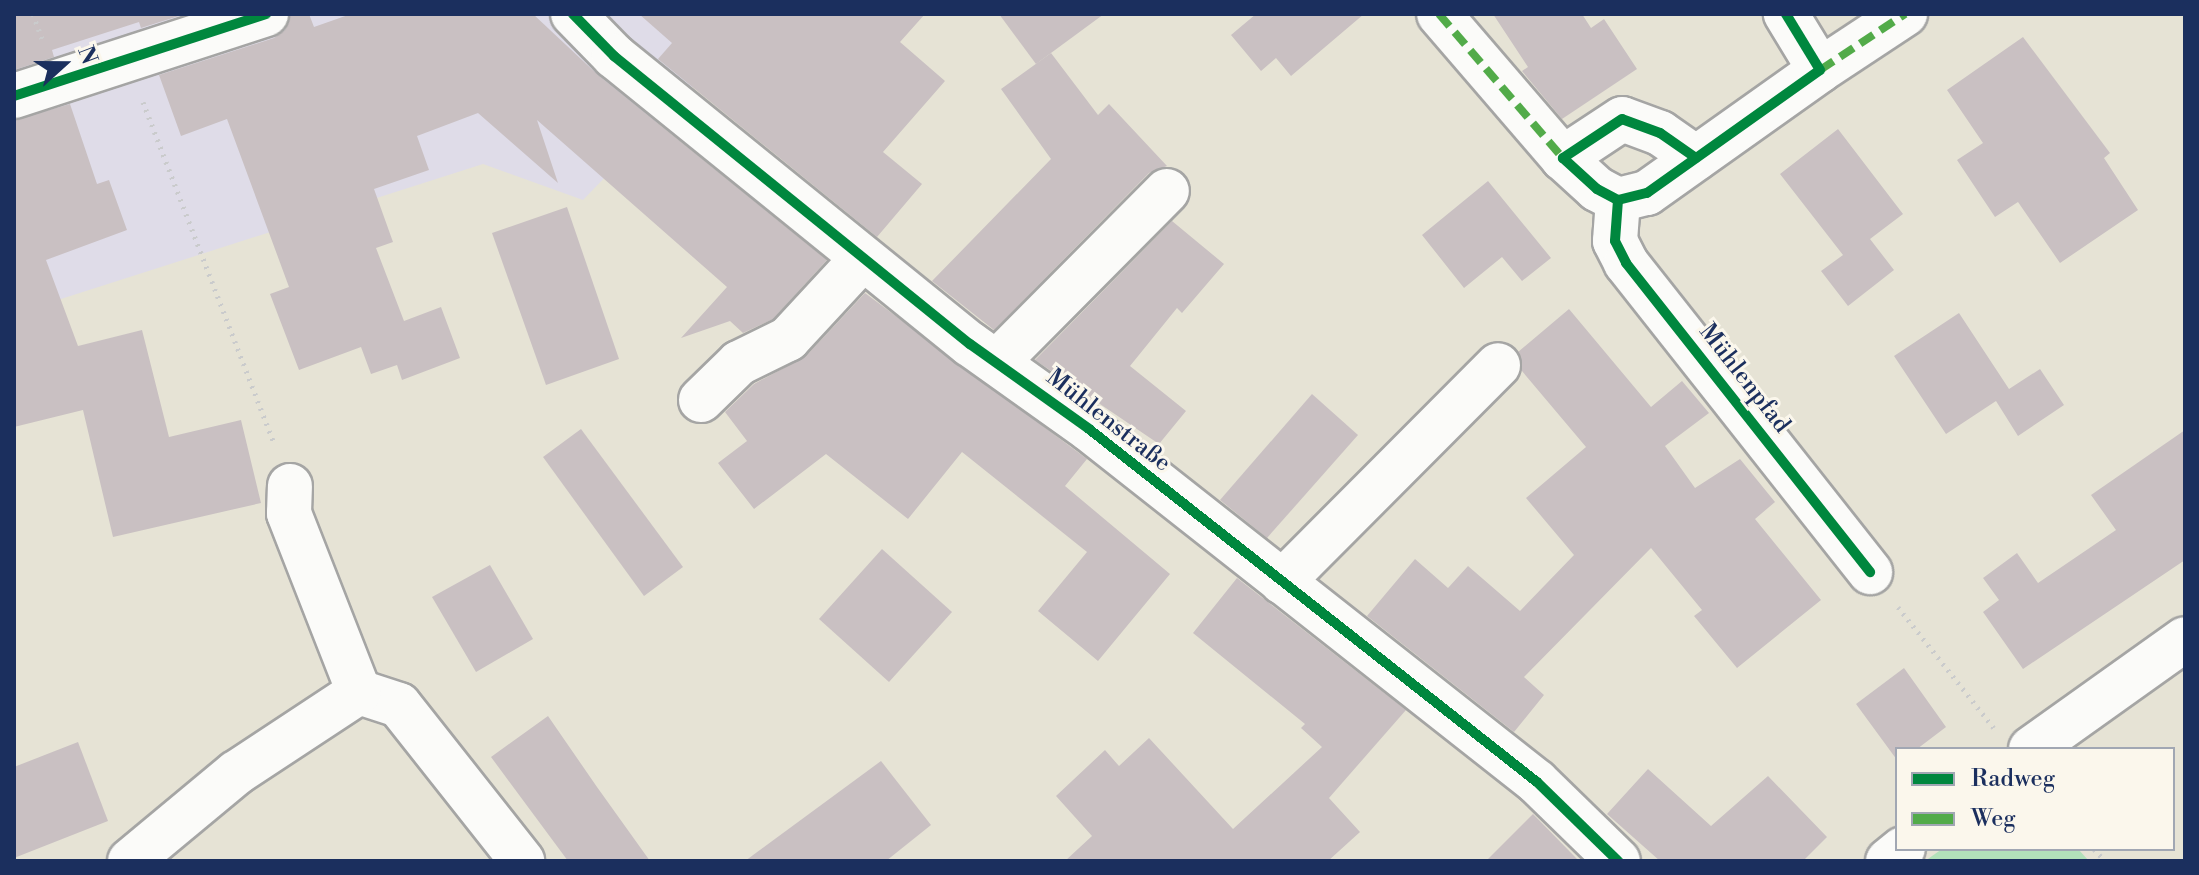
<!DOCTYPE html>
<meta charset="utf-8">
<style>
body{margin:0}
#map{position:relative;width:2199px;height:875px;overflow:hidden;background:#e6e3d5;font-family:"Libre Bodoni",serif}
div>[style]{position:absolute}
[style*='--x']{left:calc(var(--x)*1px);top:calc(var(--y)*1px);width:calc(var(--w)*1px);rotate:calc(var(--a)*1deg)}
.built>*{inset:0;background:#dfdce8}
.green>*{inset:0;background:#b2e1ba}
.building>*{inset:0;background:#c9c0c2}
.path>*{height:5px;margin-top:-2.5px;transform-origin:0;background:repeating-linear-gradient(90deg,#cacbcc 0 2px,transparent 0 8px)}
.roads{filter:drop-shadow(2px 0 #a5a5a4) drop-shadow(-2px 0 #a5a5a4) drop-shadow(0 2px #a5a5a4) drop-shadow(0 -2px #a5a5a4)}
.minor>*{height:44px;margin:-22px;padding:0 22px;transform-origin:22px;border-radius:22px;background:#fbfbf9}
.quiet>*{height:8px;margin-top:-4px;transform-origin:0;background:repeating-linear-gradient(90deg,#52ab49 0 16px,transparent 0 24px)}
.cycleway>*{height:10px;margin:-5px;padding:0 5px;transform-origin:5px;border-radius:5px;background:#00873e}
span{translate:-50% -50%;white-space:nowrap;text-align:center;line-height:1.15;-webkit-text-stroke:6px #fbf7ec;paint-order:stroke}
.street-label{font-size:24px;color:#1b2f5e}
.frame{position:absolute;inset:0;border:16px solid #1b2f5e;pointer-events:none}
.legend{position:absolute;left:1895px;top:747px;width:280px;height:104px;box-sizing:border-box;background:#fbf7ec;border:2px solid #a1a7b3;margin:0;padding:10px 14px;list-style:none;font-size:24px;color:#1b2f5e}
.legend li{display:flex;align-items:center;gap:16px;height:40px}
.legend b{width:40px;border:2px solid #a1a7b3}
.north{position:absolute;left:24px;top:24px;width:80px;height:80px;-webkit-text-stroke:6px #fbf7ec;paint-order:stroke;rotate:69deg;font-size:22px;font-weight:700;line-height:32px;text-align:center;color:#1b2f5e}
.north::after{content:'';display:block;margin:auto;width:28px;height:36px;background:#1b2f5e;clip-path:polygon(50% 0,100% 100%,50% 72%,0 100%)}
</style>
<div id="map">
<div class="built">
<i style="clip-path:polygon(14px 14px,763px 14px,583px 200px,483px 164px,14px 314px)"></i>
</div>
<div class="green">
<i style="clip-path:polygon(1942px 849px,2078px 849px,2089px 861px,1925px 861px)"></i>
</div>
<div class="building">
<i style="clip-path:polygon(14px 14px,185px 14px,141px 28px,139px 22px,52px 50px,54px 57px,14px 70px)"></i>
<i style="clip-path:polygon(290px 14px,309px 14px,314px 27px,351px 14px,533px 14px,598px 75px,827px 260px,773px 319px,743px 333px,730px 321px,681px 338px,727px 287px,537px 120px,558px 183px,478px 113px,417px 136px,429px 170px,374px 189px,393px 242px,376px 248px,404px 321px,441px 307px,460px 358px,402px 380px,397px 365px,371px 374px,361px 347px,299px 370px,270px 294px,289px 287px,227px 119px,181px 136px,159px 75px,274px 38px,285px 30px)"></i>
<i style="clip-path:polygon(639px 14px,925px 14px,900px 42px,945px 81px,883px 152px,922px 184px,877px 237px,658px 59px,672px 43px)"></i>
<i style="clip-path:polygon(999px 14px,1104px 14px,1036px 64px)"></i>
<i style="clip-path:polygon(1256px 14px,1364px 14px,1291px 76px,1276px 58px,1261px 71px,1231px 35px)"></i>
<i style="clip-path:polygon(1493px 14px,1582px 14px,1591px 28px,1604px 19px,1637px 69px,1562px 119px,1522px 71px,1528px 67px)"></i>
<i style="clip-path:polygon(2023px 37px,2110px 153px,2104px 158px,2138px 210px,2060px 263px,2018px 202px,1995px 217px,1957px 160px,1983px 143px,1947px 90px)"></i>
<i style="clip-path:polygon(1051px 53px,1098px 115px,1109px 104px,1167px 166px,1149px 173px,994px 330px,932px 281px,1051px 159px,1001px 89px)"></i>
<i style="clip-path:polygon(70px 104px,97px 184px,109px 180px,127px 230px,46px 260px,78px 346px,142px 330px,169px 437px,241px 420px,261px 503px,113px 537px,83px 410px,14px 427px,14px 120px)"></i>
<i style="clip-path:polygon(1838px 129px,1903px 214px,1870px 239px,1894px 270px,1848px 306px,1821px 271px,1843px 255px,1780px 174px)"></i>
<i style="clip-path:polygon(1488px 181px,1551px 258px,1522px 281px,1502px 257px,1464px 288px,1422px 235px)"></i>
<i style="clip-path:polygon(567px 207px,619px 359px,546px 385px,492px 233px)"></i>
<i style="clip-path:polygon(1172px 221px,1224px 264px,1182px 313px,1177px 308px,1130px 366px,1186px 411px,1159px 444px,1035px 360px)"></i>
<i style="clip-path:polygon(865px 293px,1087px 459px,1065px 486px,1170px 574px,1098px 661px,1038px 611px,1087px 552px,962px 452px,908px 519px,826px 454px,754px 509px,718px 463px,747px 441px,725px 412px,754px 384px,806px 356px)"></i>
<i style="clip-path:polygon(1569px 309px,1651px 407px,1682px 381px,1709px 413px,1665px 446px,1695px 488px,1740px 459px,1775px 502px,1755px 519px,1821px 600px,1737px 668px,1694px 616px,1702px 610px,1651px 548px,1524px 677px,1544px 695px,1514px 732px,1367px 616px,1415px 559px,1448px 588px,1468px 566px,1520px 611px,1574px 555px,1526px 498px,1586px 447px,1522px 371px,1518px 352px)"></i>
<i style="clip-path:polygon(1959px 313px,2009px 389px,2040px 369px,2064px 405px,2018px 436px,1996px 401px,1946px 434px,1894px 356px)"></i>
<i style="clip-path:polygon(1312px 394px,1358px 435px,1267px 538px,1220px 500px)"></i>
<i style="clip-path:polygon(581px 429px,683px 567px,644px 596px,543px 457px)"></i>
<i style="clip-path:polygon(2185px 430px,2185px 560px,2023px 669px,1983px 612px,1999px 600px,1983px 578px,2017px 553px,2038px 583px,2116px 530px,2091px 495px)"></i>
<i style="clip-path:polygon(882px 549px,952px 612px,889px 682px,819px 619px)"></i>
<i style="clip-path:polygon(490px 565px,533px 639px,476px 672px,432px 597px)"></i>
<i style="clip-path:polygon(1237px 578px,1406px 710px,1329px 798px,1360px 832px,1328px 861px,1065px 861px,1092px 836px,1056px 796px,1105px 750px,1119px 766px,1149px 738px,1233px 829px,1322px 747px,1301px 728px,1305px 724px,1193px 633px)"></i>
<i style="clip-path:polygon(1904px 668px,1946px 727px,1917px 749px,1897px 749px,1897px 760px,1856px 704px)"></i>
<i style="clip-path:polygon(548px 716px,597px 787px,650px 861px,568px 861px,491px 757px)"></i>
<i style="clip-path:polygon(78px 742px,108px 821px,14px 858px,14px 767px)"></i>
<i style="clip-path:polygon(881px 761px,931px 825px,886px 861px,745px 861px)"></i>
<i style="clip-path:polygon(1648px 769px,1711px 826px,1768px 776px,1827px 837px,1803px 861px,1660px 861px,1607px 814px)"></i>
<i style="clip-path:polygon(1533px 814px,1579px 861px,1486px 861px)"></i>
</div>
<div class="path">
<i style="--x:33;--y:14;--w:27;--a:70"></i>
<i style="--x:143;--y:102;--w:366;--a:69"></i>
<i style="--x:1898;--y:607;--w:154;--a:51.6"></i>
<i style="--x:2094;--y:849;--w:16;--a:47"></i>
</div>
<div class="roads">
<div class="minor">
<i style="--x:573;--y:14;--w:59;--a:45.7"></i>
<i style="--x:614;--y:56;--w:458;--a:39"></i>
<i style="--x:970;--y:344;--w:146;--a:35.5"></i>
<i style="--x:1089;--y:429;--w:570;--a:38.24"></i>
<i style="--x:1537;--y:782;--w:113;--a:44.3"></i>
<i style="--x:1439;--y:14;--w:190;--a:49.3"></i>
<i style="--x:1820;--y:70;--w:102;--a:-33.4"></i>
<i style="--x:14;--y:96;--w:265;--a:-18"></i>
<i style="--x:1696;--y:158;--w:44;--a:-145.2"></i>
<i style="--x:1660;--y:133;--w:40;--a:-159.8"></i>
<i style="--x:1622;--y:119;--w:71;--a:146.5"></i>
<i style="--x:1563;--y:158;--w:46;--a:42.4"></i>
<i style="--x:1597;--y:189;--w:24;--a:28"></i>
<i style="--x:1618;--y:200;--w:30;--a:-14"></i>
<i style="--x:1647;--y:193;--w:212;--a:-35.4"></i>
<i style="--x:1820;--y:70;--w:66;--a:-121.3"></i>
<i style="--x:1618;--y:200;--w:41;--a:94.2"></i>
<i style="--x:1615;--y:241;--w:25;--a:63"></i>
<i style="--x:1626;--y:263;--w:394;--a:51.7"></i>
<i style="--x:997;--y:362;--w:241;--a:-45.2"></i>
<i style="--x:701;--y:400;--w:53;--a:-44.2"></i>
<i style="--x:739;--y:363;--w:55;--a:-26.1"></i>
<i style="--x:788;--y:339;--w:110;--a:-47.2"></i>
<i style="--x:1282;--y:582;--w:306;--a:-45.1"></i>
<i style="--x:359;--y:692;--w:42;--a:18"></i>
<i style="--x:399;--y:705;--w:199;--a:51.7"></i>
<i style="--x:2031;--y:749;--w:189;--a:-35.5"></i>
<i style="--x:130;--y:861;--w:138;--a:-39.7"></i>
<i style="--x:236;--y:773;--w:147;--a:-33.4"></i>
<i style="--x:359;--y:692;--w:192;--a:-111.4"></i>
<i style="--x:289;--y:513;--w:27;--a:-88"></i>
<i style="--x:1888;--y:861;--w:19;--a:-39"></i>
</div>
</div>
<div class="quiet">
<i style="--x:1439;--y:14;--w:190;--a:49.3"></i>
<i style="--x:1820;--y:70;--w:102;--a:-33.4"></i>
</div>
<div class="cycleway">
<i style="--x:573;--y:14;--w:59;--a:45.7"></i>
<i style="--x:614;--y:56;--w:458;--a:39"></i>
<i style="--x:970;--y:344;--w:146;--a:35.5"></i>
<i style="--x:1089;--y:429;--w:570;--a:38.24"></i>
<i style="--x:1537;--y:782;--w:113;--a:44.3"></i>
<i style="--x:14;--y:96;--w:265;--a:-18"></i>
<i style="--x:1696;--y:158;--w:44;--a:-145.2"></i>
<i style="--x:1660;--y:133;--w:40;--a:-159.8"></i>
<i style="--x:1622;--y:119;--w:71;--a:146.5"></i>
<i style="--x:1563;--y:158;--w:46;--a:42.4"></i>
<i style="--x:1597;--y:189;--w:24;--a:28"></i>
<i style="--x:1618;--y:200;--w:30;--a:-14"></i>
<i style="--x:1647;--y:193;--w:212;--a:-35.4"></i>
<i style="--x:1820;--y:70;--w:66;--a:-121.3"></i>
<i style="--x:1618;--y:200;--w:41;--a:94.2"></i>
<i style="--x:1615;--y:241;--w:25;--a:63"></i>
<i style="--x:1626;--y:263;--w:394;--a:51.7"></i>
</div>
<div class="street-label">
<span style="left:1744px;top:379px;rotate:52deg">Mühlenpfad</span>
<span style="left:1108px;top:421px;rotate:38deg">Mühlenstraße</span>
</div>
<div class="frame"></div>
<ul class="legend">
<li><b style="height:10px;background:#00873e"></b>Radweg</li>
<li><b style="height:10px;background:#52ab49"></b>Weg</li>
</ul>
<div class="north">N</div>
</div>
